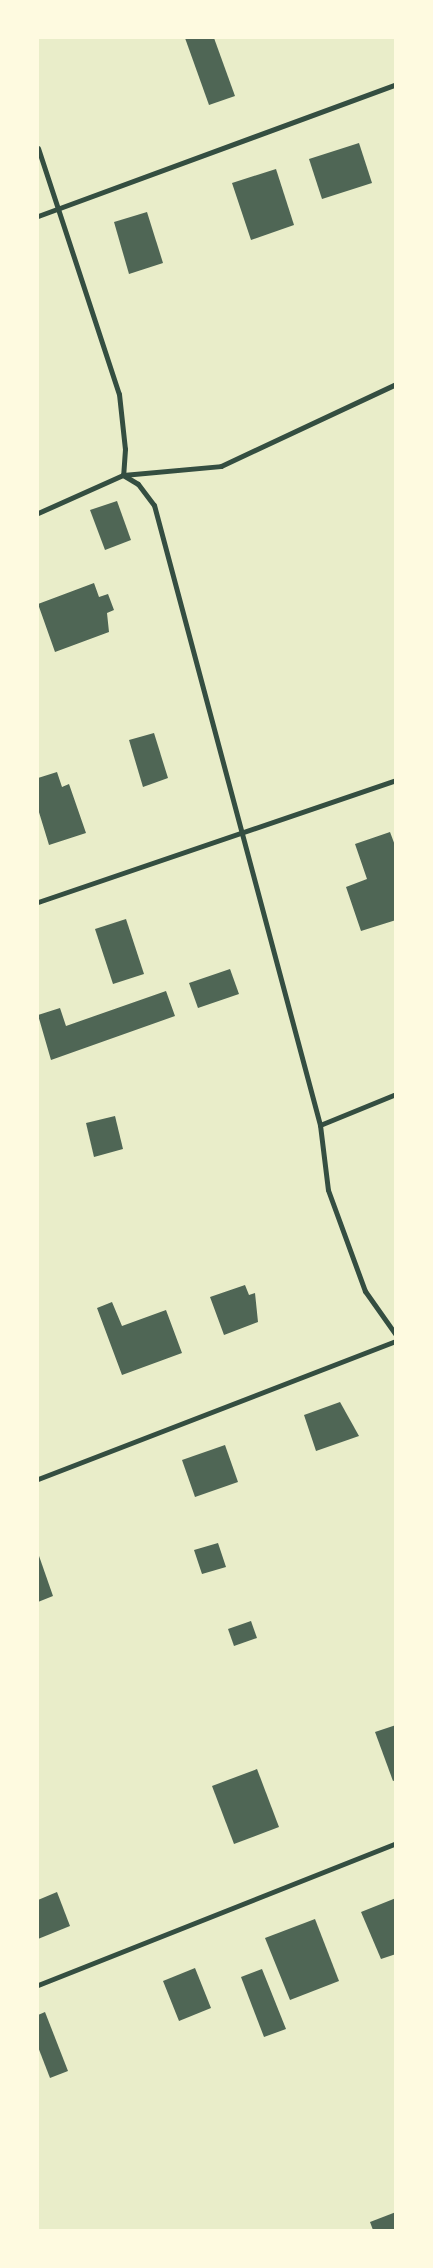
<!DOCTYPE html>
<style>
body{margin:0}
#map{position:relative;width:433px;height:2268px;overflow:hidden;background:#e9edc9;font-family:Barlow,sans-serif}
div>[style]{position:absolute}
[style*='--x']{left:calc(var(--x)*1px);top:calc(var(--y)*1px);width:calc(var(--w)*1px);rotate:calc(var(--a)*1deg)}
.building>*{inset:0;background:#4f6655}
.minor>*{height:5px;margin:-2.5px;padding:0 2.5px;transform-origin:2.5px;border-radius:2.5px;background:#344e41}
span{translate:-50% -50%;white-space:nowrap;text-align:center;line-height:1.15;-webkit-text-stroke:4px #fefae0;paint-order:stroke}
.frame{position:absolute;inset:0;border:39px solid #fefae0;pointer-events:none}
</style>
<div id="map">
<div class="building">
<i style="clip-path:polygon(185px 38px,214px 38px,235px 96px,209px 105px)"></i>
<i style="clip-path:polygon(359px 143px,372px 183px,322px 199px,309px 159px)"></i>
<i style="clip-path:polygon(276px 169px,294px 225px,251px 240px,232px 183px)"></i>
<i style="clip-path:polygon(147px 212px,163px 263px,129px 274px,114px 222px)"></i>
<i style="clip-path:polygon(117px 501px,131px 540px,105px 550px,90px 510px)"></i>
<i style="clip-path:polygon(94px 583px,99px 597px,108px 594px,114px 610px,107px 613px,109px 632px,55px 652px,38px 604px)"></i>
<i style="clip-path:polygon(154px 733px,168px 778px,143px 787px,129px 740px)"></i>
<i style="clip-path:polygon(57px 772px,62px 787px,69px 784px,86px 833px,49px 845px,38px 809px,38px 778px)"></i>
<i style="clip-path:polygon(390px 832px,396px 848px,396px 920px,361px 931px,346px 887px,367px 879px,355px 844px)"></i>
<i style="clip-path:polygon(126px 919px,144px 974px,113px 984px,95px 929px)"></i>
<i style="clip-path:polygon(230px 969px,239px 994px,198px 1008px,189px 983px)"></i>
<i style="clip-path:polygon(166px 991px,175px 1016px,51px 1060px,38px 1015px,60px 1008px,66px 1026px)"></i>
<i style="clip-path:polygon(115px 1116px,123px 1149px,94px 1157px,86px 1123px)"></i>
<i style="clip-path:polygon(245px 1285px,249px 1295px,255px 1293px,258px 1322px,224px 1335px,210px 1297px)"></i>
<i style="clip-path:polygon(112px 1302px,122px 1326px,166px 1310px,182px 1353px,122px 1375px,97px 1308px)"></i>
<i style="clip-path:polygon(340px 1402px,359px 1436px,316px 1451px,304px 1415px)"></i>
<i style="clip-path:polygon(225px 1445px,238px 1482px,195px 1497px,182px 1460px)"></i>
<i style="clip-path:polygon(218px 1543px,226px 1567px,202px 1574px,194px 1550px)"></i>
<i style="clip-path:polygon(38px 1553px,53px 1596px,38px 1602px)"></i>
<i style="clip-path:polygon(251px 1621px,257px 1638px,234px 1646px,228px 1629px)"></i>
<i style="clip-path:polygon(396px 1725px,396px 1780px,393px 1781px,375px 1732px)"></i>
<i style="clip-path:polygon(257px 1769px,279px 1827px,234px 1844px,212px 1786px)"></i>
<i style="clip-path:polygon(57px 1892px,70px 1926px,38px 1939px,38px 1900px)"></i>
<i style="clip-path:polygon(396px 1898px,396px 1954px,381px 1959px,361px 1912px)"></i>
<i style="clip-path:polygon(315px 1919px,339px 1981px,290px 2000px,265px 1938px)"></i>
<i style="clip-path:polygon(195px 1968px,211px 2008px,179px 2021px,163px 1981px)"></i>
<i style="clip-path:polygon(262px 1969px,286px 2029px,264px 2037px,241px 1977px)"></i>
<i style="clip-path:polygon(45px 2012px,68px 2071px,50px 2078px,38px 2047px,38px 2015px)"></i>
<i style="clip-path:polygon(396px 2212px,396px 2230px,373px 2230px,370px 2222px)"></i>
</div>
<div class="minor">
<i style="--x:38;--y:148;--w:259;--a:71.8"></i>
<i style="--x:119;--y:394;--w:55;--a:83.8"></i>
<i style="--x:125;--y:449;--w:26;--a:94"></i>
<i style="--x:123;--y:475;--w:17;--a:31"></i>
<i style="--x:138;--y:484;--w:26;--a:53"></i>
<i style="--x:154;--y:505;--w:642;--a:75.01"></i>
<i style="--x:320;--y:1125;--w:65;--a:83"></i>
<i style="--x:328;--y:1190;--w:108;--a:69.9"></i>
<i style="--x:365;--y:1291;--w:54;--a:54.8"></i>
<i style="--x:38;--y:216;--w:382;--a:-20.2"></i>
<i style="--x:38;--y:513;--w:93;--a:-24.1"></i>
<i style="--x:123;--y:475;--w:98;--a:-5.2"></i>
<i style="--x:221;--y:466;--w:193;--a:-25.1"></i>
<i style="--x:38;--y:902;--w:378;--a:-18.8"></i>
<i style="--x:320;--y:1125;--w:82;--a:-22.2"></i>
<i style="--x:38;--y:1479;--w:384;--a:-21.1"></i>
<i style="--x:38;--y:1985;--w:385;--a:-21.6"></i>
</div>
<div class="frame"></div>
</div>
